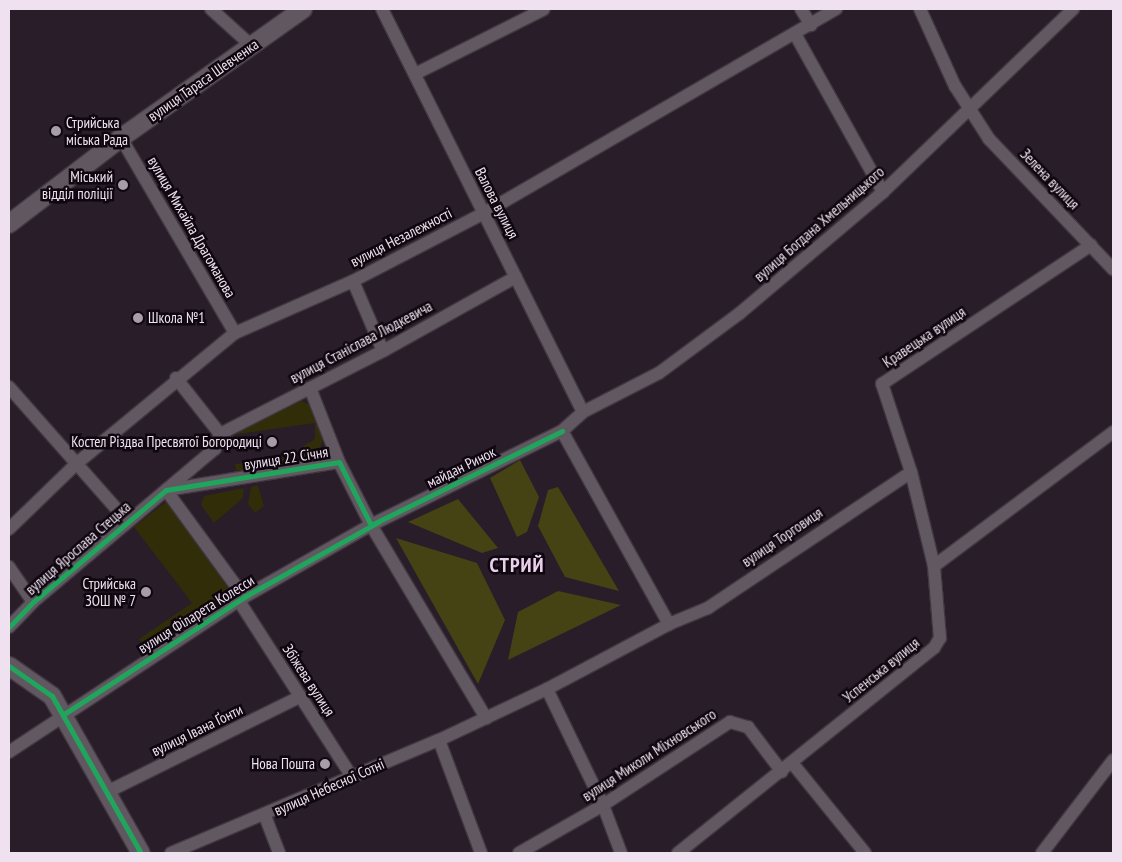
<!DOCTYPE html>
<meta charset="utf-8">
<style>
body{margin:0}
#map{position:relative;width:1122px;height:862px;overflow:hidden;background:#281d28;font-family:"PT Sans Narrow",sans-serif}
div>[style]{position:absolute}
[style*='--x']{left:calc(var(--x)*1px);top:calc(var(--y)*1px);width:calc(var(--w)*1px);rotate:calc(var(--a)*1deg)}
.green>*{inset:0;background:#302d08}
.forest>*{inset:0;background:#454214}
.roads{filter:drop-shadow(1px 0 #403740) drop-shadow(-1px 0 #403740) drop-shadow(0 1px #403740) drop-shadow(0 -1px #403740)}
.minor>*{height:12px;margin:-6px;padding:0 6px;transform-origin:6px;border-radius:6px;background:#615862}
.secondary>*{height:18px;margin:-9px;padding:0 9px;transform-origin:9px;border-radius:9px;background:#615761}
.cycleway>*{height:5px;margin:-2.5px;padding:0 2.5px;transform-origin:2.5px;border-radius:2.5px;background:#20a55d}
.dots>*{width:14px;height:14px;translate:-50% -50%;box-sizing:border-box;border:2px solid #0f0710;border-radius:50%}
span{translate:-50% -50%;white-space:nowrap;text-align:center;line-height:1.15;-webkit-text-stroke:5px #0f0710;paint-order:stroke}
.street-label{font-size:15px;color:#efe1ef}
.poi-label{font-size:15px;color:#efe1ef}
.left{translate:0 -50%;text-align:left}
.right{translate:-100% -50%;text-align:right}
.district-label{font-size:20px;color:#ebd0ec;font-weight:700;letter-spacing:1px}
.frame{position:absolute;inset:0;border:10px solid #efe1ef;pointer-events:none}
</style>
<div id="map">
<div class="green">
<i style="clip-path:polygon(301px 401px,310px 405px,323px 439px,319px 453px,303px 461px,236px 471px,235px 464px,304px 454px,303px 446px,315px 439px,315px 423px,231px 435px)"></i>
<i style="clip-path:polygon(258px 485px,264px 506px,255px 513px,248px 504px,251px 487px)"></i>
<i style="clip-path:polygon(244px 488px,243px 498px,214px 523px,201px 505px,204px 496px)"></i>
<i style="clip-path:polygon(167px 501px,235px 598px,146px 650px,139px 639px,192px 603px,134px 527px)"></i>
</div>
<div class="forest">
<i style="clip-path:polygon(520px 460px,539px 497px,527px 532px,517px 537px,490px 478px)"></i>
<i style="clip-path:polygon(558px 487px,619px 591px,565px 577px,538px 526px,548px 490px)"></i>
<i style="clip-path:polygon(458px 499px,498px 548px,482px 553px,408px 522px)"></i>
<i style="clip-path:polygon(396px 538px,477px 563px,505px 620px,478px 684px)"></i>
<i style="clip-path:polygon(558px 591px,621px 605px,508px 660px,518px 612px)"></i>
</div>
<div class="roads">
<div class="minor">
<i style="--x:211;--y:9;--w:55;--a:42.1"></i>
<i style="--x:382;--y:9;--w:450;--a:63.5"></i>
<i style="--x:801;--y:9;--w:19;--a:58"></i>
<i style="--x:920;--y:9;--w:85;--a:65.6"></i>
<i style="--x:955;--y:86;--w:63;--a:57.3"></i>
<i style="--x:989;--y:139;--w:180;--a:46.4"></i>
<i style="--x:795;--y:34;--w:181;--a:60.9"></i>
<i style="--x:415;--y:74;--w:144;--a:-26.7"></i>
<i style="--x:121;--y:138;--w:226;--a:59.7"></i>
<i style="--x:353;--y:281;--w:76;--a:66.8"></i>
<i style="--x:176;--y:378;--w:71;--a:51.8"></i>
<i style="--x:9;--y:387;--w:179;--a:48.6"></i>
<i style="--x:310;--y:388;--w:79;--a:68.6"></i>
<i style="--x:339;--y:462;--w:71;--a:63.1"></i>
<i style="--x:371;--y:525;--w:225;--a:59.2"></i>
<i style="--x:562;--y:431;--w:221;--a:61"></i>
<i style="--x:220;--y:434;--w:183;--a:-27"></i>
<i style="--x:383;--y:351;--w:152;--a:-29.1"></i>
<i style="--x:166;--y:490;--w:175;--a:-9.2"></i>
<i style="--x:166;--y:490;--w:132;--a:53.9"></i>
<i style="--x:9;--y:529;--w:93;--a:-44.1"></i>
<i style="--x:76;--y:464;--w:206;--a:-39.5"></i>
<i style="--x:235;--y:333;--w:129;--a:-23.8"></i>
<i style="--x:353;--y:281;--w:148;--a:-27.4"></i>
<i style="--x:484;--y:213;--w:407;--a:-30.1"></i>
<i style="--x:934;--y:566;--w:97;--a:-103.7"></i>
<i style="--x:911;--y:472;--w:93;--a:-108.2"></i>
<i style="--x:882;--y:384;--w:251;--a:-33.6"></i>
<i style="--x:9;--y:567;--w:42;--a:55.6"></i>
<i style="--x:239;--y:601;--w:209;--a:57.3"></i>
<i style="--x:9;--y:627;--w:35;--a:-46"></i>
<i style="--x:33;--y:602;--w:238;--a:-40.1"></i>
<i style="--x:215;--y:449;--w:16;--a:-72"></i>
<i style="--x:547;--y:689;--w:129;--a:64.2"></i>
<i style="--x:603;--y:805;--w:51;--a:69.4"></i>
<i style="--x:439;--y:740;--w:121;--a:69.6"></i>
<i style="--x:9;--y:752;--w:282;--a:-33.4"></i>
<i style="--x:244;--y:597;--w:146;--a:-29.6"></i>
<i style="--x:371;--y:525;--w:213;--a:-26.2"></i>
<i style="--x:562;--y:431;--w:28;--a:-42"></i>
<i style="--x:583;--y:412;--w:85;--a:-27.2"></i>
<i style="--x:659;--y:373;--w:101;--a:-36.5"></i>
<i style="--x:740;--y:313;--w:187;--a:-40.2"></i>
<i style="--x:883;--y:192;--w:264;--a:-43.9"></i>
<i style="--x:793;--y:764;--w:114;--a:51"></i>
<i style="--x:107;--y:792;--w:216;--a:-26.3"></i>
<i style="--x:265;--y:816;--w:40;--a:69"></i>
<i style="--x:171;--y:853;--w:291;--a:-22.9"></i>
<i style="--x:439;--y:740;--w:119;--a:-25.3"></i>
<i style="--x:547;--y:689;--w:138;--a:-28"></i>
<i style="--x:669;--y:624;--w:42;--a:-22.3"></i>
<i style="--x:708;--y:608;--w:244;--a:-33.8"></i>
<i style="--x:519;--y:853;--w:97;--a:-29.7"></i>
<i style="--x:603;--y:805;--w:152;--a:-33.2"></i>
<i style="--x:730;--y:722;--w:19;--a:16"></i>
<i style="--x:748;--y:727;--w:56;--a:52.9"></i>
<i style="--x:678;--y:853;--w:328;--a:-38.7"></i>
<i style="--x:934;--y:648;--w:12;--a:-59"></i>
<i style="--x:940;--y:638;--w:72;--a:-94.8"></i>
<i style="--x:934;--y:566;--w:224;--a:-36.8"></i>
<i style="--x:1042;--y:853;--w:117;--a:-52.6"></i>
</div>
<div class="secondary">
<i style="--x:9;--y:224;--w:141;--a:-37.5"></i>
<i style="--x:121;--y:138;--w:223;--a:-35.3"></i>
<i style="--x:9;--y:666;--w:52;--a:34.9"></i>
<i style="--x:52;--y:696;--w:180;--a:60.5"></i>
</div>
</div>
<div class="cycleway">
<i style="--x:9;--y:627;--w:35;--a:-46"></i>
<i style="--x:33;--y:602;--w:174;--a:-40.1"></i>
<i style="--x:166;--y:490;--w:175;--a:-9.2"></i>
<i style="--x:339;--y:462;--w:71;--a:63.1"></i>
<i style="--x:371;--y:525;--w:213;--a:-26.2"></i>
<i style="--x:9;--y:666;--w:52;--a:34.9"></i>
<i style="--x:52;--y:696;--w:180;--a:60.5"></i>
<i style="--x:64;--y:714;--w:215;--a:-33"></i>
<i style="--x:244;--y:597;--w:154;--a:-29.2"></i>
</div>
<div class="dots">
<i style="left:56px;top:131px;background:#a99ca9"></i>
<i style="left:123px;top:185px;background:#a99ca9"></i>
<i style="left:138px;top:318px;background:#a99ca9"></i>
<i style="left:272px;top:442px;background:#a99ca9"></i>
<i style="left:146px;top:592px;background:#a99ca9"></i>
<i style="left:325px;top:764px;background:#a99ca9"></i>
</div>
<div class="street-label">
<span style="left:203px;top:80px;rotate:-35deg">вулиця Тараса Шевченка</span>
<span style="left:1050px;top:179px;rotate:46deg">Зелена вулиця</span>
<span style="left:497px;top:203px;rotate:63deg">Валова вулиця</span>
<span style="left:819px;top:224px;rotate:-41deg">вулиця Богдана Хмельницького</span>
<span style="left:192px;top:227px;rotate:60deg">вулиця Михайла Драгоманова</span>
<span style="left:401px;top:237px;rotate:-27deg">вулиця Незалежності</span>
<span style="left:924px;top:337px;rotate:-34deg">Кравецька вулиця</span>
<span style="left:361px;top:342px;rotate:-28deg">вулиця Станіслава Людкевича</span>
<span style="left:286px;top:458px;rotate:-9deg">вулиця 22 Січня</span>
<span style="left:461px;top:467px;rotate:-26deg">майдан Ринок</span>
<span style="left:782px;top:537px;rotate:-34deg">вулиця Торговиця</span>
<span style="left:78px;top:548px;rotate:-41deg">вулиця Ярослава Стецька</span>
<span style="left:196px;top:614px;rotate:-32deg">вулиця Філарета Колесси</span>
<span style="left:881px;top:670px;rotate:-39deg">Успенська вулиця</span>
<span style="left:309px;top:680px;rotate:57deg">Збіжева вулиця</span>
<span style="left:197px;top:730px;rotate:-26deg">вулиця Івана Ґонти</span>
<span style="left:649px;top:755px;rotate:-33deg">вулиця Миколи Міхновського</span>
<span style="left:329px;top:787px;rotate:-24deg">вулиця Небесної Сотні</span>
</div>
<div class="poi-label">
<span class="left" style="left:66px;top:131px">Стрийська<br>міська Рада</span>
<span class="right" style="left:113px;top:185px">Міський<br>відділ поліції</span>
<span class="left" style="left:148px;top:318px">Школа №1</span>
<span class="right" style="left:262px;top:442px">Костел Різдва Пресвятої Богородиці</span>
<span class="right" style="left:136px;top:592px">Стрийська<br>ЗОШ № 7</span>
<span class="right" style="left:315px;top:764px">Нова Пошта</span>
</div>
<div class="district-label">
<span style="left:517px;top:565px">СТРИЙ</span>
</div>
<div class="frame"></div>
</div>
